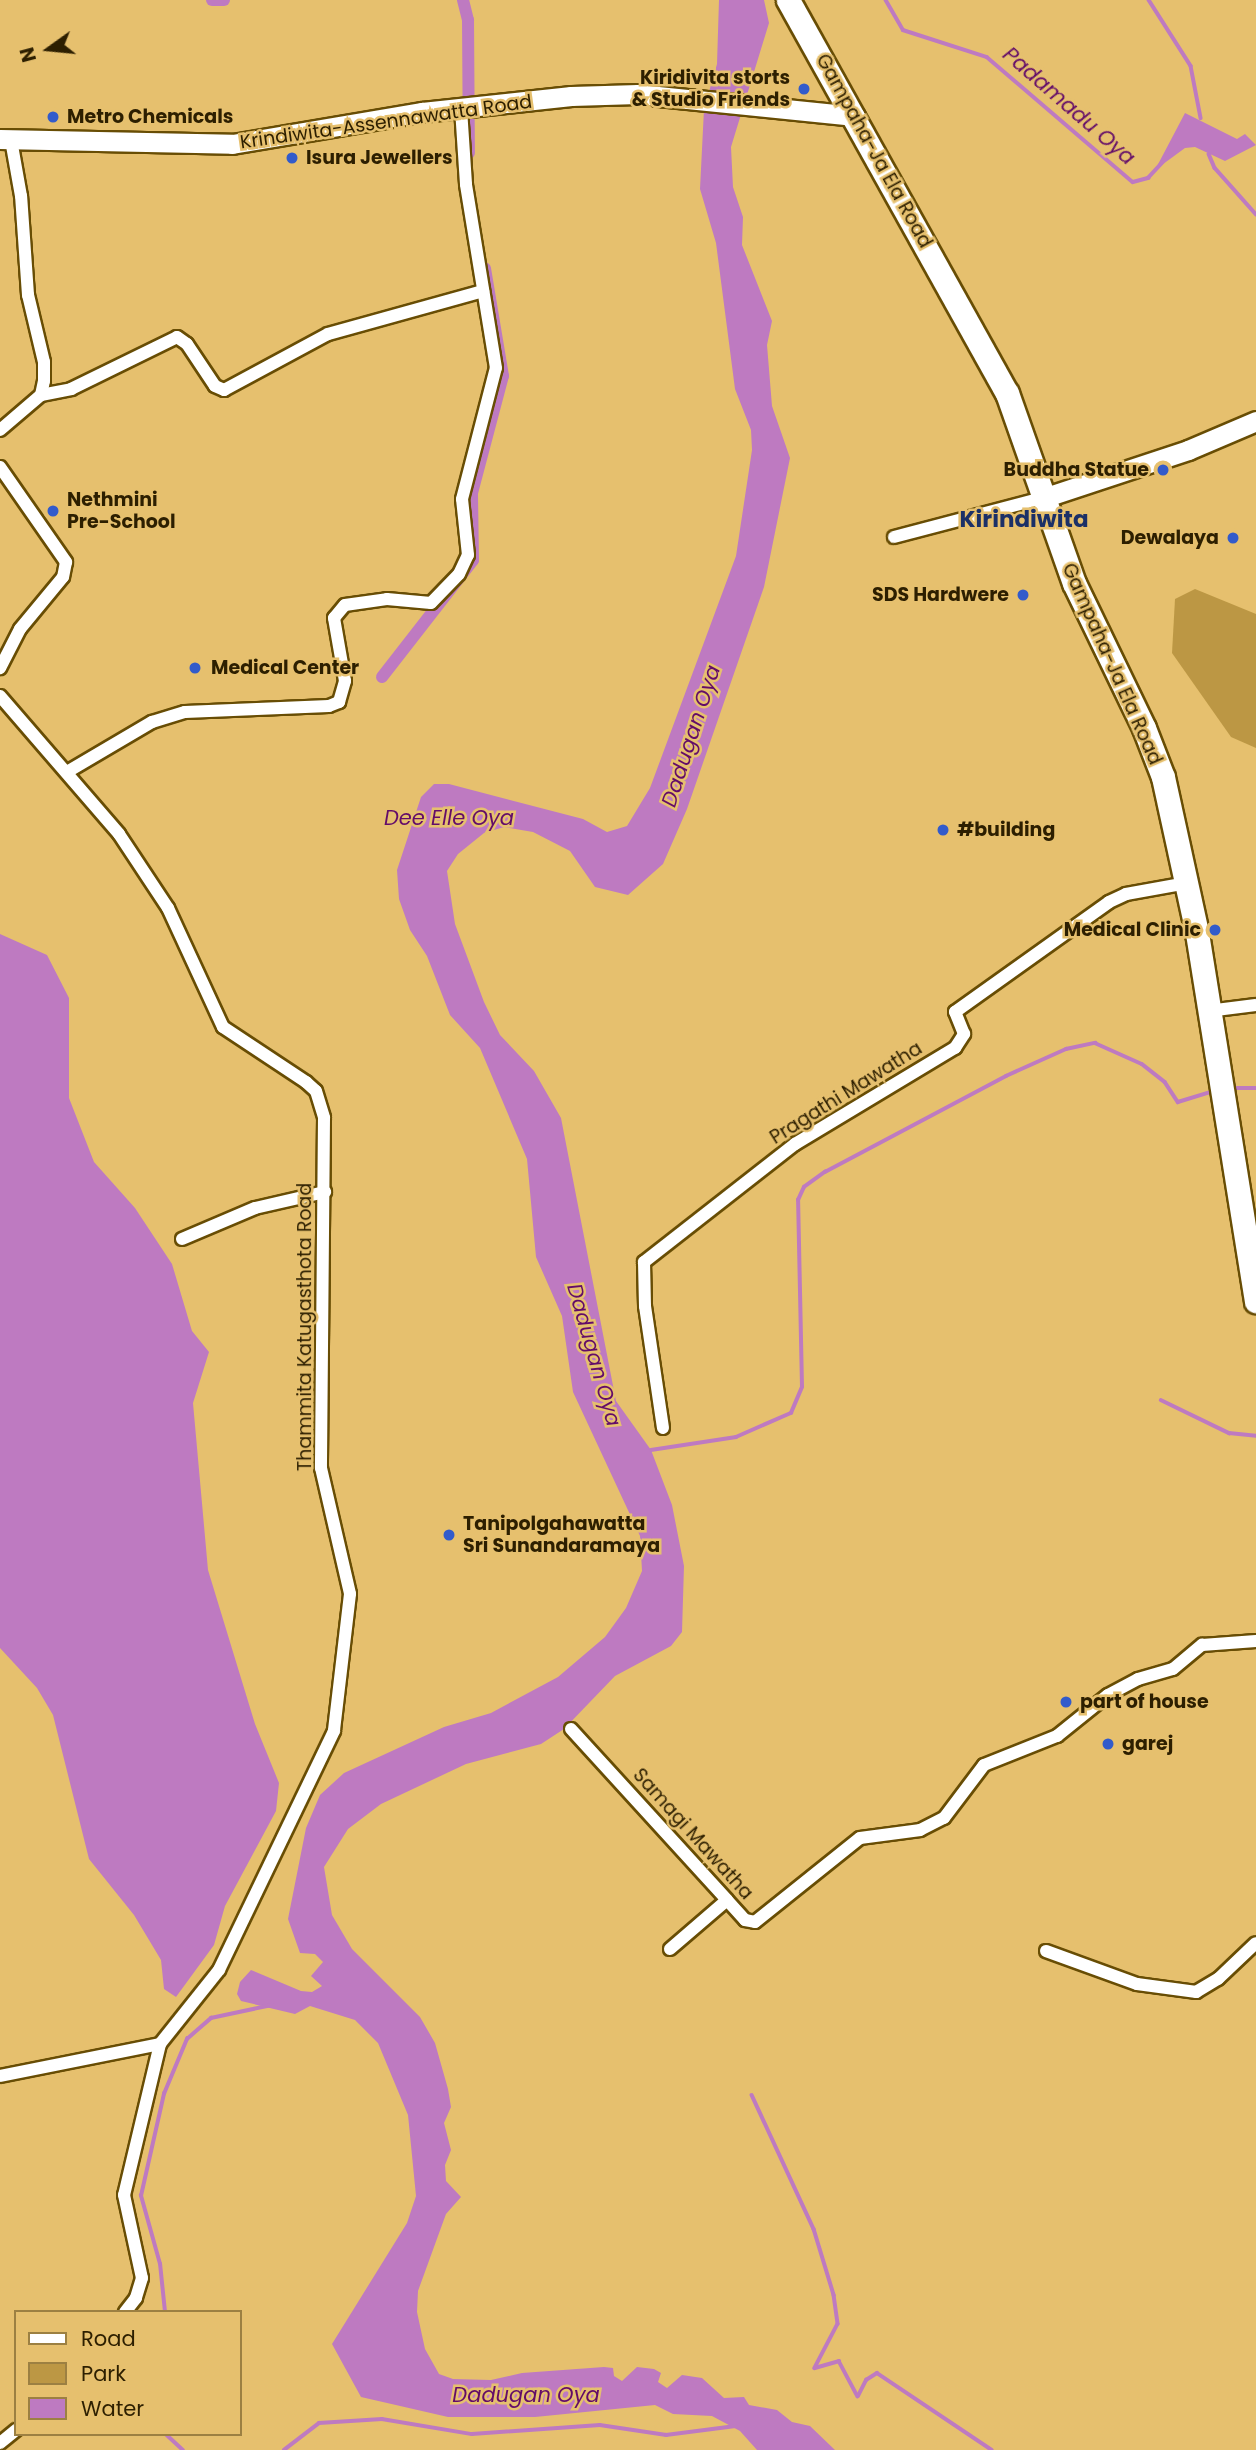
<!DOCTYPE html>
<style>
body{margin:0}
#map{position:relative;width:1256px;height:2450px;overflow:hidden;background:#e6c06e;font-family:Poppins,sans-serif}
div>[style]{position:absolute}
[style*='--x']{left:calc(var(--x)*1px);top:calc(var(--y)*1px);width:calc(var(--w)*1px);rotate:calc(var(--a)*1deg)}
.green>*{inset:0;background:#bc9744}
.water>*{inset:0;background:#be7ac1}
.stream>*{height:3.5px;margin:-1.75px;padding:0 1.75px;transform-origin:1.75px;border-radius:1.75px;background:#be7ac1}
.canal>*{height:12px;margin:-6px;padding:0 6px;transform-origin:6px;border-radius:6px;background:#be7ac1}
.roads{filter:drop-shadow(2px 0 #684d04) drop-shadow(-2px 0 #684d04) drop-shadow(0 2px #684d04) drop-shadow(0 -2px #684d04)}
.street>*{height:12px;margin:-6px;padding:0 6px;transform-origin:6px;border-radius:6px;background:#fff}
.primary>*{height:19px;margin:-9.5px;padding:0 9.5px;transform-origin:9.5px;border-radius:9.5px;background:#fff}
.highway>*{height:23px;margin:-11.5px;padding:0 11.5px;transform-origin:11.5px;border-radius:11.5px;background:#fff}
.dots>*{width:19px;height:19px;translate:-50% -50%;box-sizing:border-box;border:4px solid #e6c06e;border-radius:50%}
span{translate:-50% -50%;white-space:nowrap;text-align:center;line-height:1.15;-webkit-text-stroke:5px #e6c06e;paint-order:stroke}
.poi-label{font-size:19px;color:#2d1f00;font-weight:700}
.right{translate:-100% -50%;text-align:right}
.left{translate:0 -50%;text-align:left}
.street-label{font-size:19px;color:#2d1f00}
.water-label{font-size:21px;color:#630c69;font-style:italic}
.quarter-label{font-size:23px;color:#1b3067;font-weight:700}
.legend{position:absolute;left:14px;top:2310px;width:228px;height:126px;box-sizing:border-box;background:#e6c06e;border:2px solid #9c8042;margin:0;padding:9px 12px;list-style:none;font-size:21px;color:#2d1f00}
.legend li{display:flex;align-items:center;gap:14px;height:35px}
.legend b{width:35px;border:2px solid #9c8042}
.north{position:absolute;left:14px;top:14px;width:70px;height:70px;-webkit-text-stroke:5px #e6c06e;paint-order:stroke;rotate:255deg;font-size:19px;font-weight:700;line-height:28px;text-align:center;color:#2d1f00}
.north::after{content:'';display:block;margin:auto;width:24px;height:32px;background:#2d1f00;clip-path:polygon(50% 0,100% 100%,50% 72%,0 100%)}
</style>
<div id="map">
<div class="green">
<i style="clip-path:polygon(1195px 589px,1256px 614px,1256px 748px,1231px 737px,1172px 653px,1175px 599px)"></i>
</div>
<div class="water">
<i style="clip-path:polygon(719px 0,764px 0,769px 23px,731px 147px,733px 187px,743px 217px,742px 245px,772px 321px,767px 345px,772px 406px,790px 458px,764px 587px,687px 809px,663px 864px,628px 895px,595px 887px,570px 851px,533px 832px,504px 827px,484px 833px,458px 854px,447px 871px,455px 924px,484px 1002px,500px 1035px,534px 1071px,561px 1118px,616px 1401px,651px 1450px,672px 1505px,684px 1566px,682px 1632px,671px 1646px,615px 1676px,564px 1729px,541px 1744px,466px 1764px,381px 1804px,348px 1829px,324px 1867px,332px 1915px,352px 1949px,420px 2017px,435px 2043px,448px 2089px,451px 2107px,444px 2123px,451px 2150px,445px 2165px,446px 2181px,461px 2197px,446px 2214px,418px 2291px,417px 2312px,425px 2349px,439px 2374px,453px 2379px,491px 2380px,522px 2373px,604px 2367px,613px 2368px,614px 2376px,622px 2381px,637px 2367px,654px 2369px,661px 2373px,658px 2382px,667px 2388px,682px 2375px,702px 2378px,724px 2398px,744px 2397px,749px 2405px,777px 2410px,792px 2422px,810px 2426px,835px 2450px,757px 2450px,740px 2431px,712px 2416px,673px 2414px,655px 2405px,535px 2417px,448px 2417px,361px 2397px,332px 2344px,407px 2223px,416px 2196px,408px 2115px,378px 2043px,355px 2020px,310px 2006px,295px 2014px,241px 2001px,237px 1994px,240px 1982px,251px 1970px,301px 1991px,312px 1992px,322px 1986px,311px 1976px,323px 1962px,315px 1954px,300px 1953px,288px 1919px,306px 1828px,320px 1795px,344px 1773px,444px 1727px,491px 1713px,558px 1677px,605px 1637px,626px 1608px,642px 1571px,640px 1536px,573px 1392px,562px 1316px,536px 1257px,527px 1159px,480px 1048px,450px 1015px,427px 956px,410px 930px,399px 899px,397px 870px,421px 797px,434px 784px,449px 784px,583px 819px,607px 832px,627px 826px,650px 788px,736px 556px,752px 450px,751px 430px,735px 389px,716px 243px,700px 189px,704px 109px,717px 64px)"></i>
<i style="clip-path:polygon(1185px 113px,1237px 139px,1245px 134px,1256px 145px,1225px 161px,1195px 147px,1185px 148px,1155px 170px)"></i>
<i style="clip-path:polygon(0 934px,47px 955px,69px 998px,69px 1098px,94px 1162px,135px 1208px,172px 1264px,192px 1331px,209px 1352px,193px 1403px,208px 1570px,255px 1724px,279px 1783px,276px 1811px,225px 1906px,214px 1945px,176px 1997px,164px 1989px,161px 1960px,134px 1915px,89px 1859px,53px 1715px,37px 1688px,0 1648px)"></i>
</div>
<div class="stream">
<i style="--x:886;--y:0;--w:34;--a:60"></i>
<i style="--x:903;--y:30;--w:88;--a:17.8"></i>
<i style="--x:987;--y:57;--w:192;--a:40.6"></i>
<i style="--x:1133;--y:182;--w:16;--a:-15"></i>
<i style="--x:1148;--y:178;--w:21;--a:-47"></i>
<i style="--x:1149;--y:0;--w:78;--a:57.5"></i>
<i style="--x:1191;--y:66;--w:53;--a:79.1"></i>
<i style="--x:1209;--y:154;--w:15;--a:67"></i>
<i style="--x:1215;--y:168;--w:62;--a:48.3"></i>
<i style="--x:1235;--y:1088;--w:21;--a:0"></i>
<i style="--x:1161;--y:1400;--w:76;--a:25.9"></i>
<i style="--x:1229;--y:1433;--w:27;--a:6"></i>
<i style="--x:651;--y:1450;--w:86;--a:-8.7"></i>
<i style="--x:736;--y:1437;--w:60;--a:-23.6"></i>
<i style="--x:791;--y:1413;--w:28;--a:-67"></i>
<i style="--x:802;--y:1387;--w:187;--a:-91.2"></i>
<i style="--x:798;--y:1200;--w:14;--a:-65"></i>
<i style="--x:804;--y:1187;--w:26;--a:-36"></i>
<i style="--x:825;--y:1172;--w:205;--a:-27.9"></i>
<i style="--x:1006;--y:1076;--w:66;--a:-24.2"></i>
<i style="--x:1066;--y:1049;--w:30;--a:-12"></i>
<i style="--x:1095;--y:1043;--w:51;--a:24.1"></i>
<i style="--x:1142;--y:1064;--w:29;--a:38"></i>
<i style="--x:1165;--y:1082;--w:24;--a:57"></i>
<i style="--x:1178;--y:1102;--w:34;--a:-17"></i>
<i style="--x:752;--y:2095;--w:148;--a:65.2"></i>
<i style="--x:814;--y:2229;--w:69;--a:73.1"></i>
<i style="--x:834;--y:2295;--w:29;--a:82"></i>
<i style="--x:838;--y:2324;--w:50;--a:117.6"></i>
<i style="--x:815;--y:2368;--w:25;--a:-16"></i>
<i style="--x:839;--y:2361;--w:40;--a:62"></i>
<i style="--x:858;--y:2396;--w:18;--a:-63"></i>
<i style="--x:866;--y:2380;--w:13;--a:-32"></i>
<i style="--x:877;--y:2373;--w:138;--a:33.8"></i>
<i style="--x:165;--y:2312;--w:48;--a:-95.9"></i>
<i style="--x:160;--y:2264;--w:71;--a:-105.6"></i>
<i style="--x:141;--y:2196;--w:105;--a:-77.3"></i>
<i style="--x:164;--y:2094;--w:60;--a:-67.3"></i>
<i style="--x:187;--y:2039;--w:32;--a:-41"></i>
<i style="--x:211;--y:2018;--w:62;--a:-12"></i>
<i style="--x:166;--y:2434;--w:23;--a:43"></i>
<i style="--x:284;--y:2450;--w:44;--a:-37.6"></i>
<i style="--x:319;--y:2423;--w:63;--a:-3.6"></i>
<i style="--x:382;--y:2419;--w:91;--a:9.5"></i>
<i style="--x:472;--y:2434;--w:128;--a:-4"></i>
<i style="--x:600;--y:2425;--w:67;--a:8.6"></i>
<i style="--x:666;--y:2435;--w:70;--a:-7.4"></i>
</div>
<div class="canal">
<i style="--x:212;--y:0;--w:12;--a:0"></i>
<i style="--x:463;--y:0;--w:21;--a:76"></i>
<i style="--x:468;--y:20;--w:133;--a:89.6"></i>
<i style="--x:382;--y:677;--w:148;--a:-52.1"></i>
<i style="--x:473;--y:560;--w:67;--a:-90.9"></i>
<i style="--x:472;--y:493;--w:121;--a:-75.2"></i>
<i style="--x:503;--y:376;--w:109;--a:-99.5"></i>
</div>
<div class="roads">
<div class="street">
<i style="--x:41;--y:395;--w:31;--a:-11"></i>
<i style="--x:71;--y:389;--w:118;--a:-26.1"></i>
<i style="--x:177;--y:337;--w:12;--a:35"></i>
<i style="--x:187;--y:344;--w:50;--a:56.3"></i>
<i style="--x:215;--y:386;--w:10;--a:24"></i>
<i style="--x:224;--y:390;--w:118;--a:-28.3"></i>
<i style="--x:328;--y:334;--w:161;--a:-15.5"></i>
<i style="--x:0;--y:430;--w:54;--a:-40.5"></i>
<i style="--x:41;--y:395;--w:14;--a:-78"></i>
<i style="--x:44;--y:381;--w:19;--a:-90"></i>
<i style="--x:44;--y:362;--w:69;--a:-103.4"></i>
<i style="--x:28;--y:295;--w:99;--a:-94"></i>
<i style="--x:21;--y:196;--w:57;--a:-100.1"></i>
<i style="--x:0;--y:467;--w:116;--a:55.2"></i>
<i style="--x:66;--y:562;--w:15;--a:101"></i>
<i style="--x:63;--y:577;--w:67;--a:129.6"></i>
<i style="--x:20;--y:629;--w:44;--a:117.1"></i>
<i style="--x:894;--y:537;--w:154;--a:-14.7"></i>
<i style="--x:0;--y:696;--w:182;--a:49.2"></i>
<i style="--x:119;--y:834;--w:89;--a:56.5"></i>
<i style="--x:168;--y:908;--w:131;--a:65.2"></i>
<i style="--x:223;--y:1027;--w:100;--a:33.5"></i>
<i style="--x:306;--y:1082;--w:13;--a:42"></i>
<i style="--x:316;--y:1091;--w:28;--a:73"></i>
<i style="--x:324;--y:1118;--w:350;--a:90.5"></i>
<i style="--x:321;--y:1468;--w:129;--a:77"></i>
<i style="--x:350;--y:1594;--w:138;--a:96.7"></i>
<i style="--x:334;--y:1731;--w:265;--a:115.7"></i>
<i style="--x:219;--y:1970;--w:95;--a:128.6"></i>
<i style="--x:160;--y:2044;--w:155;--a:103.4"></i>
<i style="--x:124;--y:2195;--w:85;--a:77.8"></i>
<i style="--x:142;--y:2278;--w:21;--a:107"></i>
<i style="--x:136;--y:2298;--w:18;--a:128"></i>
<i style="--x:67;--y:772;--w:99;--a:-30.5"></i>
<i style="--x:152;--y:722;--w:34;--a:-17"></i>
<i style="--x:185;--y:712;--w:144;--a:-2.4"></i>
<i style="--x:329;--y:706;--w:11;--a:-22"></i>
<i style="--x:339;--y:702;--w:22;--a:-74"></i>
<i style="--x:345;--y:681;--w:64;--a:-99.9"></i>
<i style="--x:334;--y:618;--w:17;--a:-50"></i>
<i style="--x:345;--y:605;--w:42;--a:-8.1"></i>
<i style="--x:387;--y:599;--w:44;--a:5.2"></i>
<i style="--x:431;--y:603;--w:40;--a:-46"></i>
<i style="--x:459;--y:574;--w:21;--a:-65"></i>
<i style="--x:468;--y:555;--w:56;--a:-96.1"></i>
<i style="--x:462;--y:499;--w:135;--a:-75.5"></i>
<i style="--x:496;--y:368;--w:186;--a:-99.3"></i>
<i style="--x:466;--y:184;--w:76;--a:-93.8"></i>
<i style="--x:1208;--y:1011;--w:48;--a:-7.1"></i>
<i style="--x:182;--y:1239;--w:79;--a:-23"></i>
<i style="--x:255;--y:1208;--w:72;--a:-12.9"></i>
<i style="--x:663;--y:1428;--w:123;--a:-98.4"></i>
<i style="--x:645;--y:1306;--w:44;--a:-91.3"></i>
<i style="--x:644;--y:1262;--w:192;--a:-38"></i>
<i style="--x:795;--y:1144;--w:187;--a:-31"></i>
<i style="--x:955;--y:1048;--w:17;--a:-57"></i>
<i style="--x:964;--y:1034;--w:24;--a:-112"></i>
<i style="--x:955;--y:1012;--w:189;--a:-35.5"></i>
<i style="--x:1109;--y:902;--w:19;--a:-25"></i>
<i style="--x:1126;--y:894;--w:62;--a:-10.2"></i>
<i style="--x:571;--y:1729;--w:231;--a:47.6"></i>
<i style="--x:727;--y:1900;--w:27;--a:48"></i>
<i style="--x:745;--y:1920;--w:10;--a:11"></i>
<i style="--x:755;--y:1922;--w:134;--a:-38.7"></i>
<i style="--x:860;--y:1838;--w:61;--a:-7.6"></i>
<i style="--x:920;--y:1830;--w:27;--a:-27"></i>
<i style="--x:944;--y:1818;--w:66;--a:-53"></i>
<i style="--x:984;--y:1765;--w:79;--a:-21.7"></i>
<i style="--x:1057;--y:1736;--w:65;--a:-38.8"></i>
<i style="--x:1108;--y:1695;--w:34;--a:-28"></i>
<i style="--x:1138;--y:1679;--w:36;--a:-16"></i>
<i style="--x:1173;--y:1669;--w:38;--a:-40"></i>
<i style="--x:1202;--y:1645;--w:54;--a:-4.2"></i>
<i style="--x:670;--y:1949;--w:75;--a:-40.7"></i>
<i style="--x:1046;--y:1951;--w:97;--a:19.9"></i>
<i style="--x:1137;--y:1984;--w:60;--a:7.7"></i>
<i style="--x:1196;--y:1992;--w:26;--a:-31"></i>
<i style="--x:1218;--y:1979;--w:52;--a:-43.5"></i>
<i style="--x:0;--y:2076;--w:163;--a:-11.3"></i>
<i style="--x:0;--y:2443;--w:21;--a:-39"></i>
</div>
<div class="primary">
<i style="--x:0;--y:139;--w:232;--a:1.2"></i>
<i style="--x:232;--y:144;--w:193;--a:-9.6"></i>
<i style="--x:422;--y:112;--w:150;--a:-6.1"></i>
<i style="--x:571;--y:96;--w:67;--a:-1.7"></i>
<i style="--x:638;--y:94;--w:218;--a:5.8"></i>
<i style="--x:1043;--y:498;--w:153;--a:-18.3"></i>
<i style="--x:1188;--y:450;--w:74;--a:-23.1"></i>
</div>
<div class="highway">
<i style="--x:788;--y:0;--w:450;--a:60.9"></i>
<i style="--x:1007;--y:393;--w:201;--a:70.6"></i>
<i style="--x:1074;--y:583;--w:161;--a:64.2"></i>
<i style="--x:1144;--y:728;--w:53;--a:68.8"></i>
<i style="--x:1163;--y:777;--w:160;--a:77.7"></i>
<i style="--x:1197;--y:933;--w:373;--a:80.9"></i>
</div>
</div>
<div class="dots">
<i style="left:804px;top:89px;background:#325bcb"></i>
<i style="left:53px;top:117px;background:#325bcb"></i>
<i style="left:292px;top:158px;background:#325bcb"></i>
<i style="left:1163px;top:470px;background:#325bcb"></i>
<i style="left:53px;top:511px;background:#325bcb"></i>
<i style="left:1233px;top:538px;background:#325bcb"></i>
<i style="left:1023px;top:595px;background:#325bcb"></i>
<i style="left:195px;top:668px;background:#325bcb"></i>
<i style="left:943px;top:830px;background:#325bcb"></i>
<i style="left:1215px;top:930px;background:#325bcb"></i>
<i style="left:449px;top:1535px;background:#325bcb"></i>
<i style="left:1066px;top:1702px;background:#325bcb"></i>
<i style="left:1108px;top:1744px;background:#325bcb"></i>
</div>
<div class="poi-label">
<span class="right" style="left:790px;top:89px">Kiridivita storts<br>&amp; Studio Friends</span>
<span class="left" style="left:67px;top:117px">Metro Chemicals</span>
<span class="left" style="left:306px;top:158px">Isura Jewellers</span>
<span class="right" style="left:1149px;top:470px">Buddha Statue</span>
<span class="left" style="left:67px;top:511px">Nethmini<br>Pre-School</span>
<span class="right" style="left:1219px;top:538px">Dewalaya</span>
<span class="right" style="left:1009px;top:595px">SDS Hardwere</span>
<span class="left" style="left:211px;top:668px">Medical Center</span>
<span class="left" style="left:957px;top:830px">#building</span>
<span class="right" style="left:1201px;top:930px">Medical Clinic</span>
<span class="left" style="left:463px;top:1535px">Tanipolgahawatta<br>Sri Sunandaramaya</span>
<span class="left" style="left:1080px;top:1702px">part of house</span>
<span class="left" style="left:1122px;top:1744px">garej</span>
</div>
<div class="street-label">
<span style="left:386px;top:122px;rotate:-8deg">Krindiwita-Assennawatta Road</span>
<span style="left:874px;top:151px;rotate:61deg">Gampaha-Ja Ela Road</span>
<span style="left:1112px;top:664px;rotate:66deg">Gampaha-Ja Ela Road</span>
<span style="left:846px;top:1093px;rotate:-32deg">Pragathi Mawatha</span>
<span style="left:305px;top:1327px;rotate:-90deg">Thammita Katugasthota Road</span>
<span style="left:693px;top:1834px;rotate:48deg">Samagi Mawatha</span>
</div>
<div class="water-label">
<span style="left:1069px;top:106px;rotate:41deg">Padamadu Oya</span>
<span style="left:691px;top:736px;rotate:-72deg">Dadugan Oya</span>
<span style="left:449px;top:818px">Dee Elle Oya</span>
<span style="left:594px;top:1355px;rotate:74deg">Dadugan Oya</span>
<span style="left:526px;top:2395px">Dadugan Oya</span>
</div>
<div class="quarter-label">
<span style="left:1024px;top:519px">Kirindiwita</span>
</div>
<ul class="legend">
<li><b style="height:9px;background:#fff"></b>Road</li>
<li><b style="height:19px;background:#bc9744"></b>Park</li>
<li><b style="height:19px;background:#be7ac1"></b>Water</li>
</ul>
<div class="north">N</div>
</div>
